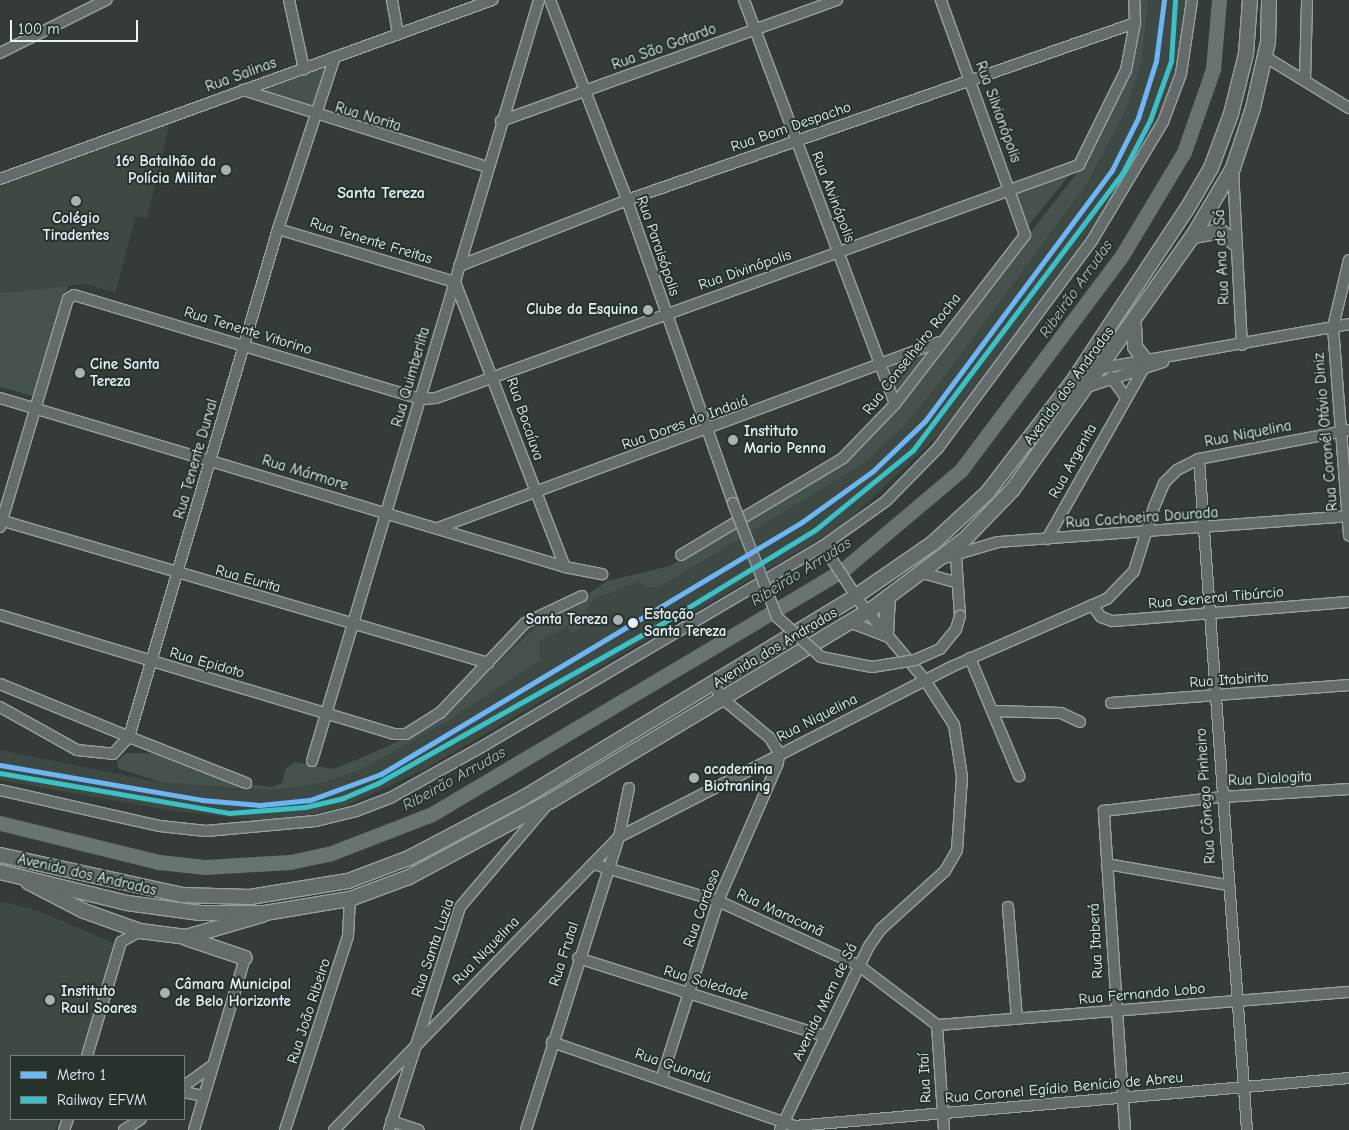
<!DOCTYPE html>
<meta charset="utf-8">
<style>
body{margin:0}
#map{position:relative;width:1349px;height:1130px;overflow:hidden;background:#353b38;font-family:"Comic Neue",sans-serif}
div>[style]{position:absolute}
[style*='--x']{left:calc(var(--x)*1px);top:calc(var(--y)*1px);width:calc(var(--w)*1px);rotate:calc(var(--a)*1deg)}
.built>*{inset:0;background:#3e4944}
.green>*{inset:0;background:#46524e}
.river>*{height:15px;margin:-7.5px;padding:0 7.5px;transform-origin:7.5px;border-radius:7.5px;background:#687372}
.roads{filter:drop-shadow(1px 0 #9a9f9f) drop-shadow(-1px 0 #9a9f9f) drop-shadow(0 1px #9a9f9f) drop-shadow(0 -1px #9a9f9f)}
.minor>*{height:10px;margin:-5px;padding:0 5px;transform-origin:5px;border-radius:5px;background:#646b6b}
.major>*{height:14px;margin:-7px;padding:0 7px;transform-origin:7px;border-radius:7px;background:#646b6b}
.bridges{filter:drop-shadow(1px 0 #9a9f9f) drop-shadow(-1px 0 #9a9f9f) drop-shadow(0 1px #9a9f9f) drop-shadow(0 -1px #9a9f9f)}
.minor-bridge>*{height:10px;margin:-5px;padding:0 5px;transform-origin:5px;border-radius:5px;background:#646b6b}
.rail-1>*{height:5px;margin:-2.5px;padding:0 2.5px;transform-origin:2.5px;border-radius:2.5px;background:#3ac1c7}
.metro-1>*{height:5px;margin:-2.5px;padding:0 2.5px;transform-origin:2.5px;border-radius:2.5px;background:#6db6f5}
.dots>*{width:14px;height:14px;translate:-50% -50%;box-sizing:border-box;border:2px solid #26332d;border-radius:50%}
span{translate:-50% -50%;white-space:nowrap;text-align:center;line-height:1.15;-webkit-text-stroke:4px #26332d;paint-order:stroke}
.street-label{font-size:15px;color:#e8f1f8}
.poi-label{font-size:15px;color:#e8f1f8;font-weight:700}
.right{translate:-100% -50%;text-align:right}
.left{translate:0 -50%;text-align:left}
.stop-label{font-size:15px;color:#e8f1f8;font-weight:700}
.neighbourhood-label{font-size:16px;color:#e8f1f8;font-weight:700}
.water-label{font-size:16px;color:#b1bbbe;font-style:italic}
.legend{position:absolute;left:10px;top:1055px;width:175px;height:65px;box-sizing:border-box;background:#26332d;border:1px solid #747f7e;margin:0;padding:6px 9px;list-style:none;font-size:15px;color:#e8f1f8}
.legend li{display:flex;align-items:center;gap:10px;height:25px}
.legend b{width:25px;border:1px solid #747f7e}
.scale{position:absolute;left:10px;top:20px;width:128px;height:22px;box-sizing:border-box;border:2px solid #e8f1f8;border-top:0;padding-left:6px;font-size:15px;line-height:18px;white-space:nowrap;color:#e8f1f8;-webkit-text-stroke:4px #26332d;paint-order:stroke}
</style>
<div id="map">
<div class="built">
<i style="clip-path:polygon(1140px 0,1189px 0,1177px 73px,1146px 143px,1118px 191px,960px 415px,845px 524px,425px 769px,344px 807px,290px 819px,248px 819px,167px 810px,0 780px,0 750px,153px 781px,241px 790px,276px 788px,330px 772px,412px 738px,550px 611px,677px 563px,861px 454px,1049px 228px,1126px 89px)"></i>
<i style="clip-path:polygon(169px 124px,147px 219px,136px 216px,115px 293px,86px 284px,0 293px,0 186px)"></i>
<i style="clip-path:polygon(0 901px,36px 910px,118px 945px,80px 1056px,11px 1056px,11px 1119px,59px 1119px,55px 1130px,0 1130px)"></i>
</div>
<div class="green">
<i style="clip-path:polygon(1136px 0,1148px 0,1141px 64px,1126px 109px,1088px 182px,944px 377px,903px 427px,861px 465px,661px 586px,648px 588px,639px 581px,592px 600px,587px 610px,592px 620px,572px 633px,567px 626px,539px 641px,540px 660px,446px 722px,364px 768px,325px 782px,283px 789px,243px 789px,161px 782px,119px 769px,117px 761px,126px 753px,153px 753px,234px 783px,272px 787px,282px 783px,286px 768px,295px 762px,333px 769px,361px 758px,410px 736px,445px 712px,551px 614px,580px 600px,607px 581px,670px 566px,858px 452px,1085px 163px,1128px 74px)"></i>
<i style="clip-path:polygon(327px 67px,312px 108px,260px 91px)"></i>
<i style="clip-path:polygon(1075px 168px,1025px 230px,1014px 193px)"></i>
<i style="clip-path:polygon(68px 286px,33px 396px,0 387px,0 293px)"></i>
<i style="clip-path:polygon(935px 347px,895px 399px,883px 371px)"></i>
</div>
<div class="river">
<i style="--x:0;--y:823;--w:164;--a:13.8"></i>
<i style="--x:159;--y:862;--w:46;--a:6.2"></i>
<i style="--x:205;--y:867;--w:85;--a:-3.4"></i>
<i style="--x:290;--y:862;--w:40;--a:-12"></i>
<i style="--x:329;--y:854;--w:110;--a:-21.2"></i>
<i style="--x:432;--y:814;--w:479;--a:-30.7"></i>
<i style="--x:844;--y:569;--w:153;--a:-40.2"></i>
<i style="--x:961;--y:470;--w:266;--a:-53.1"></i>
<i style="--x:1121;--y:257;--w:122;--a:-59"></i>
<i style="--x:1184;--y:152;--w:88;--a:-70.7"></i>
<i style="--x:1213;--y:69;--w:69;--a:-85"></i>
</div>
<div class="roads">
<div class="minor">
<i style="--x:289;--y:0;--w:71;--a:77.7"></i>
<i style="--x:392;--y:0;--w:35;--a:80"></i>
<i style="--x:550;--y:0;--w:214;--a:68.9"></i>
<i style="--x:627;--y:200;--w:321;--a:70.7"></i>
<i style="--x:744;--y:0;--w:431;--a:69.5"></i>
<i style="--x:0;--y:53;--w:119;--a:-26.6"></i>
<i style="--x:1264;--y:56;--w:100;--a:31.5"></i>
<i style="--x:1305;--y:79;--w:79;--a:-88.5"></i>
<i style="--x:243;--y:90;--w:256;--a:17.5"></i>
<i style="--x:501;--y:121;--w:357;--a:-19.8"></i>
<i style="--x:1233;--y:169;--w:176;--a:87.1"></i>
<i style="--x:0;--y:179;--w:524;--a:-19.99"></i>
<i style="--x:278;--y:229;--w:185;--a:16.7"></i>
<i style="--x:455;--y:282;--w:305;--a:68.9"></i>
<i style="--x:1349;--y:260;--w:69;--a:103.4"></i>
<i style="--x:1333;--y:327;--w:209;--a:85.6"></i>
<i style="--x:459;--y:266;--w:180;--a:-21.4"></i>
<i style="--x:627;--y:200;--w:538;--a:-19.21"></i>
<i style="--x:1097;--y:369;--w:256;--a:-10.1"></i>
<i style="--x:1111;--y:377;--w:26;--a:54"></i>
<i style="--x:1090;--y:386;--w:77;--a:-18.2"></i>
<i style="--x:0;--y:398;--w:590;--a:16.65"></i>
<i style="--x:565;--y:567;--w:38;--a:11"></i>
<i style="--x:1199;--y:459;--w:673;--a:85.91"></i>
<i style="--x:0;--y:520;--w:509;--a:16.33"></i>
<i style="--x:0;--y:527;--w:238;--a:-73.4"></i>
<i style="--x:68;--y:299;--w:7;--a:-34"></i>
<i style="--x:74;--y:295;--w:362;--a:16.7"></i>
<i style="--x:421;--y:399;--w:15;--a:-4"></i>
<i style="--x:436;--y:398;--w:684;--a:-19.92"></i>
<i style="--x:1079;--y:165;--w:106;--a:-63.7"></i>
<i style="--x:1126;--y:70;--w:48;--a:-79.2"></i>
<i style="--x:1135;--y:23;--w:23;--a:-92"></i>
<i style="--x:438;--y:528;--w:534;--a:-20.37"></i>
<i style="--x:1047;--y:539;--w:195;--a:-60.5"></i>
<i style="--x:681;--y:555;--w:189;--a:-30.9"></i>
<i style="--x:843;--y:458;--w:75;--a:-46.1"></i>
<i style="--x:895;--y:404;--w:213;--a:-52.4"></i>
<i style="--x:1025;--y:235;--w:250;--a:-109.7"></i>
<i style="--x:956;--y:556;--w:60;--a:86.2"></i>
<i style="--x:941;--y:559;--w:59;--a:-16.6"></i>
<i style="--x:998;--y:542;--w:352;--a:-4.2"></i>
<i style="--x:922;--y:573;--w:35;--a:15"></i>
<i style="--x:1092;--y:605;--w:15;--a:53"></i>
<i style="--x:1101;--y:617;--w:12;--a:20"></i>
<i style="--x:1112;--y:621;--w:238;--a:-4.6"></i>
<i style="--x:0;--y:615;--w:411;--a:16.8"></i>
<i style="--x:393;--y:734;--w:13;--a:0"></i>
<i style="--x:406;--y:734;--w:40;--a:-32"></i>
<i style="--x:440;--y:713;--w:124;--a:-46.6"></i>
<i style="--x:525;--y:623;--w:63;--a:-25.3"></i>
<i style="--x:849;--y:622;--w:36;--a:21"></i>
<i style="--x:970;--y:658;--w:128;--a:67.4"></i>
<i style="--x:0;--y:684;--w:139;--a:22.3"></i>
<i style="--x:129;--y:737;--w:529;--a:-73.65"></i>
<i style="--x:278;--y:229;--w:181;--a:-71.7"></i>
<i style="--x:1111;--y:703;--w:239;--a:-4.3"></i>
<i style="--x:0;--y:707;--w:88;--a:29.2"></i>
<i style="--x:77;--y:750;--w:36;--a:6"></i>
<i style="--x:113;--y:754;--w:23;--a:-47"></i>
<i style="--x:129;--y:737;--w:126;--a:21.5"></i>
<i style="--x:994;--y:711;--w:67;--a:1.7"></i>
<i style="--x:1061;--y:713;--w:21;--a:25"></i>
<i style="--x:312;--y:761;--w:794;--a:-73.39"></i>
<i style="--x:0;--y:790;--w:164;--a:12.7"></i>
<i style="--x:160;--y:826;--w:46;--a:6.2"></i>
<i style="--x:206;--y:831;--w:110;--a:-5.2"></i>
<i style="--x:316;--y:821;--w:41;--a:-14"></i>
<i style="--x:356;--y:811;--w:39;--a:-21"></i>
<i style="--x:392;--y:797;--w:107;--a:-29.2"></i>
<i style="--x:485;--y:745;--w:392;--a:-30.5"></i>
<i style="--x:823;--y:546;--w:77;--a:-35.5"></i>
<i style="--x:886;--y:501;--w:74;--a:-45.5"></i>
<i style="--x:938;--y:448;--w:260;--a:-53.4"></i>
<i style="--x:1093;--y:239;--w:136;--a:-59.1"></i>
<i style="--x:1163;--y:122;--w:51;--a:-69.4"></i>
<i style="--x:1181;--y:74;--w:75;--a:-81.5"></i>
<i style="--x:593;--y:864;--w:130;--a:16.5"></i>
<i style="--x:718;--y:901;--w:154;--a:24.6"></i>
<i style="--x:858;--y:965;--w:99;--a:37.2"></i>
<i style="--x:1107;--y:864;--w:122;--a:9.9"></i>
<i style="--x:1008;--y:907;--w:112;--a:85.4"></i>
<i style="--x:578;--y:958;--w:258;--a:17.6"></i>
<i style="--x:937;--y:1025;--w:413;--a:-4.6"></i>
<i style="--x:937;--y:1025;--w:105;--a:86.2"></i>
<i style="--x:552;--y:1042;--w:257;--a:19.1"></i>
<i style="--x:795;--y:1126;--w:556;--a:-4.95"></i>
<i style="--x:87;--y:1056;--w:119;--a:-73.4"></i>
<i style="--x:121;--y:942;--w:22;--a:-30"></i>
<i style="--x:662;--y:1077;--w:185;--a:-72.3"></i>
<i style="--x:718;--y:901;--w:150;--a:-66.5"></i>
<i style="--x:778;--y:763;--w:10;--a:-84"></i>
<i style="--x:779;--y:753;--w:17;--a:-121"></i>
<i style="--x:770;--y:738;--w:61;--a:-140.3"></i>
<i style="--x:723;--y:699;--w:18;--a:-124"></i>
<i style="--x:184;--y:1086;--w:34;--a:-36"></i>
<i style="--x:184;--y:1092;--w:19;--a:12"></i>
<i style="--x:391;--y:1121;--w:29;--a:18"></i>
<i style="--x:64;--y:1130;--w:12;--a:-70"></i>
<i style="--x:124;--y:1130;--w:20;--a:-33"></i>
<i style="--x:194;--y:1130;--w:179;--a:-73.5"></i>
<i style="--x:285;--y:1130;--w:204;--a:-72"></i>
<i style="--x:348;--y:936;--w:37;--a:-87"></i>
<i style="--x:334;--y:1130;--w:409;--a:-45.8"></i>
<i style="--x:619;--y:837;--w:373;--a:-27.1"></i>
<i style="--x:951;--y:667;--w:170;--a:-23.6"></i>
<i style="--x:1107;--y:599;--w:39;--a:-46"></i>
<i style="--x:1134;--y:571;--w:67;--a:-72.6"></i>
<i style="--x:1154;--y:507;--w:26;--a:-67"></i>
<i style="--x:1164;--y:483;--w:18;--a:-45"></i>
<i style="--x:1177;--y:470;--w:25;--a:-27"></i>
<i style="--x:1199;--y:459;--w:153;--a:-10.9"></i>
<i style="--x:389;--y:1130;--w:234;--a:-72.3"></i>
<i style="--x:460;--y:907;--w:133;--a:-49.6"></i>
<i style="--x:526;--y:1130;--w:307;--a:-72.4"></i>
<i style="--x:619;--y:837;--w:50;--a:-78.5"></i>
<i style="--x:780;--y:1130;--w:204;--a:-64.2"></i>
<i style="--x:869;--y:946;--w:21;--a:-55"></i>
<i style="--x:881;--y:929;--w:86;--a:-42.2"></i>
<i style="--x:945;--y:871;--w:24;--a:-60"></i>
<i style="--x:957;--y:850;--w:73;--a:-86.1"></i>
<i style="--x:962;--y:777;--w:53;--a:-98.7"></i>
<i style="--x:954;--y:725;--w:54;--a:-122.8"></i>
<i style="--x:925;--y:680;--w:98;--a:-130"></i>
<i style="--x:862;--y:605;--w:71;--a:-123.5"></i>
<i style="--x:1125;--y:1130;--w:320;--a:-93.8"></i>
<i style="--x:1104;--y:811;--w:119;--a:-6.8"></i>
<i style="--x:1222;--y:797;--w:127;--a:-3.6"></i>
</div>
<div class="major">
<i style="--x:1193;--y:236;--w:27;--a:-10"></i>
<i style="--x:1220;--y:231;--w:19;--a:39"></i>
<i style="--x:1134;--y:326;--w:21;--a:87"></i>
<i style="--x:1135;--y:347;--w:16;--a:52"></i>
<i style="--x:886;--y:634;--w:37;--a:-87"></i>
<i style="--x:0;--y:855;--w:186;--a:12.4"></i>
<i style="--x:182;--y:895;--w:68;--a:1.7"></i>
<i style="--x:250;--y:897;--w:99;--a:-9.3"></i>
<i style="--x:348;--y:881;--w:65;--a:-20.7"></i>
<i style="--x:409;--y:858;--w:129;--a:-27.8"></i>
<i style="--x:523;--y:798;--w:389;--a:-31.2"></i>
<i style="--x:856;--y:596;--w:93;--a:-34.5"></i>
<i style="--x:933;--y:543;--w:75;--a:-42.8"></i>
<i style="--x:988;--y:492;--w:136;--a:-52.5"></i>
<i style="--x:1071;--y:384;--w:210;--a:-56.5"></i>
<i style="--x:1187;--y:209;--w:48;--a:-59.7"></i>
<i style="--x:1211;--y:168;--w:58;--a:-69.7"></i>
<i style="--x:1231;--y:114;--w:62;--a:-76"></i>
<i style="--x:1246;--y:54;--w:54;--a:-85.8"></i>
<i style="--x:0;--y:872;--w:131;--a:13.7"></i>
<i style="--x:127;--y:903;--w:74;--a:7.8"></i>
<i style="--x:200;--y:913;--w:65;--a:0"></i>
<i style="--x:265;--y:913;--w:86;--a:-9.4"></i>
<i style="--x:350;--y:899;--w:63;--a:-20.4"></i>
<i style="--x:409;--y:877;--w:161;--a:-28.2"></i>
<i style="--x:551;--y:801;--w:374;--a:-30.9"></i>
<i style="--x:872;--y:609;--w:115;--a:-36.9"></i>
<i style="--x:964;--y:540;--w:71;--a:-46.1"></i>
<i style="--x:1013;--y:489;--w:310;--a:-54.6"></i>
<i style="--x:1193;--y:236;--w:79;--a:-59.5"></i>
<i style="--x:1233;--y:168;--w:63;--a:-71.6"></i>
<i style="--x:1253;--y:108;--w:68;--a:-77.2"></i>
<i style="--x:1268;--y:42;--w:42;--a:-88.6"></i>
<i style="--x:28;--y:882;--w:63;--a:27.4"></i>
<i style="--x:84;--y:911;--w:59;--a:19.7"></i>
<i style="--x:140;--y:931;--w:46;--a:7.4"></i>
<i style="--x:186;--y:937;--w:79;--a:-16.1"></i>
<i style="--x:186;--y:938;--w:62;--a:18.7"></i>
</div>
</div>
<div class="bridges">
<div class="minor-bridge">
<i style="--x:733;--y:503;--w:122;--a:68.9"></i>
<i style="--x:777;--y:617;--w:59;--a:42.3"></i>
<i style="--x:821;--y:657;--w:52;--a:11.1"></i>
<i style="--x:872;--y:667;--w:44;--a:-9.2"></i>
<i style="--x:915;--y:660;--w:27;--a:-24"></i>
<i style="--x:940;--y:649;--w:26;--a:-51"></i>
<i style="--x:956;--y:629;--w:14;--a:-73"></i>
</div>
</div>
<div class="rail-1">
<i style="--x:0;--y:773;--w:232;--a:9.9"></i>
<i style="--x:229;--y:813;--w:76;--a:-4.5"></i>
<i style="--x:305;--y:807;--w:39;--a:-13"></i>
<i style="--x:343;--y:798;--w:38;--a:-23"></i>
<i style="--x:378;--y:783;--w:325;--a:-29.3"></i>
<i style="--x:661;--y:624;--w:180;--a:-31.4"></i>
<i style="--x:815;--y:530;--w:127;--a:-39.2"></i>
<i style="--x:913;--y:450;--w:346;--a:-52.9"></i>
<i style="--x:1122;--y:174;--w:61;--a:-62.6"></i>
<i style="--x:1150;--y:120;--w:63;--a:-70.4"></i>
<i style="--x:1171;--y:61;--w:61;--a:-86.2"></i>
</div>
<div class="metro-1">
<i style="--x:0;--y:765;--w:205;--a:9.8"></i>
<i style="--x:202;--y:800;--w:58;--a:4.9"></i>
<i style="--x:260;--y:805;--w:50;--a:-5.7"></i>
<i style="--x:310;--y:800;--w:76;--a:-20.1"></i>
<i style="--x:381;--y:774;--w:491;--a:-30.9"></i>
<i style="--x:802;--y:522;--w:87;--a:-35.7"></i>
<i style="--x:873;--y:471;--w:72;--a:-43.9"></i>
<i style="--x:925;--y:421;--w:313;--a:-53.3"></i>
<i style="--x:1112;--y:170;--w:58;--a:-63.4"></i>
<i style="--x:1138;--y:118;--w:60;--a:-72.5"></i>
<i style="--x:1156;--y:61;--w:62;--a:-82.5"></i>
</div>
<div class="dots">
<i style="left:226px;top:170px;background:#a9b1b5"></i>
<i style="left:76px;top:201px;background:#a9b1b5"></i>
<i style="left:648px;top:310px;background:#a9b1b5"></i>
<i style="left:80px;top:373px;background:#a9b1b5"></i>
<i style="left:733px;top:440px;background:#a9b1b5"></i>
<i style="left:618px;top:620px;background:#a9b1b5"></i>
<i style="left:633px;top:623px;background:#e8f1f8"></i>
<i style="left:694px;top:778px;background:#a9b1b5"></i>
<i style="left:165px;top:993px;background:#a9b1b5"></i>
<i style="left:50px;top:1000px;background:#a9b1b5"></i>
</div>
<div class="street-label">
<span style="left:664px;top:47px;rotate:-20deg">Rua São Gotardo</span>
<span style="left:241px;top:75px;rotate:-20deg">Rua Salinas</span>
<span style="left:998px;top:112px;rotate:70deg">Rua Silvianópolis</span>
<span style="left:368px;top:117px;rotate:17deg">Rua Norita</span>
<span style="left:791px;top:127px;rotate:-19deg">Rua Bom Despacho</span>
<span style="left:833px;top:197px;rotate:69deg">Rua Alvinópolis</span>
<span style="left:371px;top:241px;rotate:17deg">Rua Tenente Freitas</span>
<span style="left:658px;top:246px;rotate:71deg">Rua Paraisópolis</span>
<span style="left:1222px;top:257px;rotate:-93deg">Rua Ana de Sá</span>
<span style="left:745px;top:270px;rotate:-19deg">Rua Divinópolis</span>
<span style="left:248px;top:331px;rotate:17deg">Rua Tenente Vitorino</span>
<span style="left:912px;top:354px;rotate:-52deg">Rua Conselheiro Rocha</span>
<span style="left:411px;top:377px;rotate:-74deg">Rua Quimberlita</span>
<span style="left:1069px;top:386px;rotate:-54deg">Avenida dos Andradas</span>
<span style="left:525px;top:419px;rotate:71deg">Rua Bocaíuva</span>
<span style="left:685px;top:423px;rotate:-20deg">Rua Dores do Indaiá</span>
<span style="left:1326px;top:432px;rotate:-95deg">Rua Coronél Otávio Diniz</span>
<span style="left:1248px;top:434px;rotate:-11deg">Rua Niquelina</span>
<span style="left:196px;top:459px;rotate:-74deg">Rua Tenente Durval</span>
<span style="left:1073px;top:461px;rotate:-61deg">Rua Argenita</span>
<span style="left:305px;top:473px;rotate:17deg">Rua Mármore</span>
<span style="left:1142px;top:518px;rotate:-4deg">Rua Cachoeira Dourada</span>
<span style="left:248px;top:579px;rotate:16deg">Rua Eurita</span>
<span style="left:1216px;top:598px;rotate:-5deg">Rua General Tibúrcio</span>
<span style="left:775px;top:648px;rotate:-31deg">Avenida dos Andradas</span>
<span style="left:207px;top:663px;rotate:16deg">Rua Epidoto</span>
<span style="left:1229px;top:680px;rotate:-4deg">Rua Itabirito</span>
<span style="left:817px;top:718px;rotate:-27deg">Rua Niquelina</span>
<span style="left:1270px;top:779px;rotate:-3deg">Rua Dialogita</span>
<span style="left:1206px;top:796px;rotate:-94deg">Rua Cônego Pinheiro</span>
<span style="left:87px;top:875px;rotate:13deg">Avenida dos Andradas</span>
<span style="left:702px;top:908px;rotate:-70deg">Rua Cardoso</span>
<span style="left:780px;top:913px;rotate:25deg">Rua Maracanã</span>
<span style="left:1096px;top:941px;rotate:-93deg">Rua Itaberá</span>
<span style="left:433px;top:948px;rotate:-71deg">Rua Santa Luzia</span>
<span style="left:486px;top:951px;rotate:-46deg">Rua Niquelina</span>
<span style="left:564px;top:954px;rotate:-72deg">Rua Frutal</span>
<span style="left:706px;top:983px;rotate:17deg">Rua Soledade</span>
<span style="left:1142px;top:994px;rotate:-5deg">Rua Fernando Lobo</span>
<span style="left:825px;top:1002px;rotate:-64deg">Avenida Mem de Sá</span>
<span style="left:309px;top:1011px;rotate:-72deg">Rua João Ribeiro</span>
<span style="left:673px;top:1066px;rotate:19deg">Rua Guandú</span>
<span style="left:925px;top:1078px;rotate:-93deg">Rua Itaí</span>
<span style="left:1064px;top:1088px;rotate:-5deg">Rua Coronel Egídio Benício de Abreu</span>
</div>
<div class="poi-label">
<span class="right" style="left:216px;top:170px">16º Batalhão da<br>Polícia Militar</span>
<span style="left:76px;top:227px">Colégio<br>Tiradentes</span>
<span class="right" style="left:638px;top:310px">Clube da Esquina</span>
<span class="left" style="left:90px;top:373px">Cine Santa<br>Tereza</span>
<span class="left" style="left:744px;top:440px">Instituto<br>Mario Penna</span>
<span class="right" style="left:608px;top:620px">Santa Tereza</span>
<span class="left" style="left:704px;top:778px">academina<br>Biotraning</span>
<span class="left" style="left:175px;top:993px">Câmara Municipal<br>de Belo Horizonte</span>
<span class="left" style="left:61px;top:1000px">Instituto<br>Raul Soares</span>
</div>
<div class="stop-label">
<span class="left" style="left:644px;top:623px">Estação<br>Santa Tereza</span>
</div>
<div class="neighbourhood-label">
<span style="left:381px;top:193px">Santa Tereza</span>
</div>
<div class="water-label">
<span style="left:1076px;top:289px;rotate:-55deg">Ribeirão Arrudas</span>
<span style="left:801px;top:572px;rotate:-32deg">Ribeirão Arrudas</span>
<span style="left:454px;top:779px;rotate:-29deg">Ribeirão Arrudas</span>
</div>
<ul class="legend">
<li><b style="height:6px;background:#6db6f5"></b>Metro 1</li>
<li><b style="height:6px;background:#3ac1c7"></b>Railway EFVM</li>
</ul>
<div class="scale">100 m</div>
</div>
